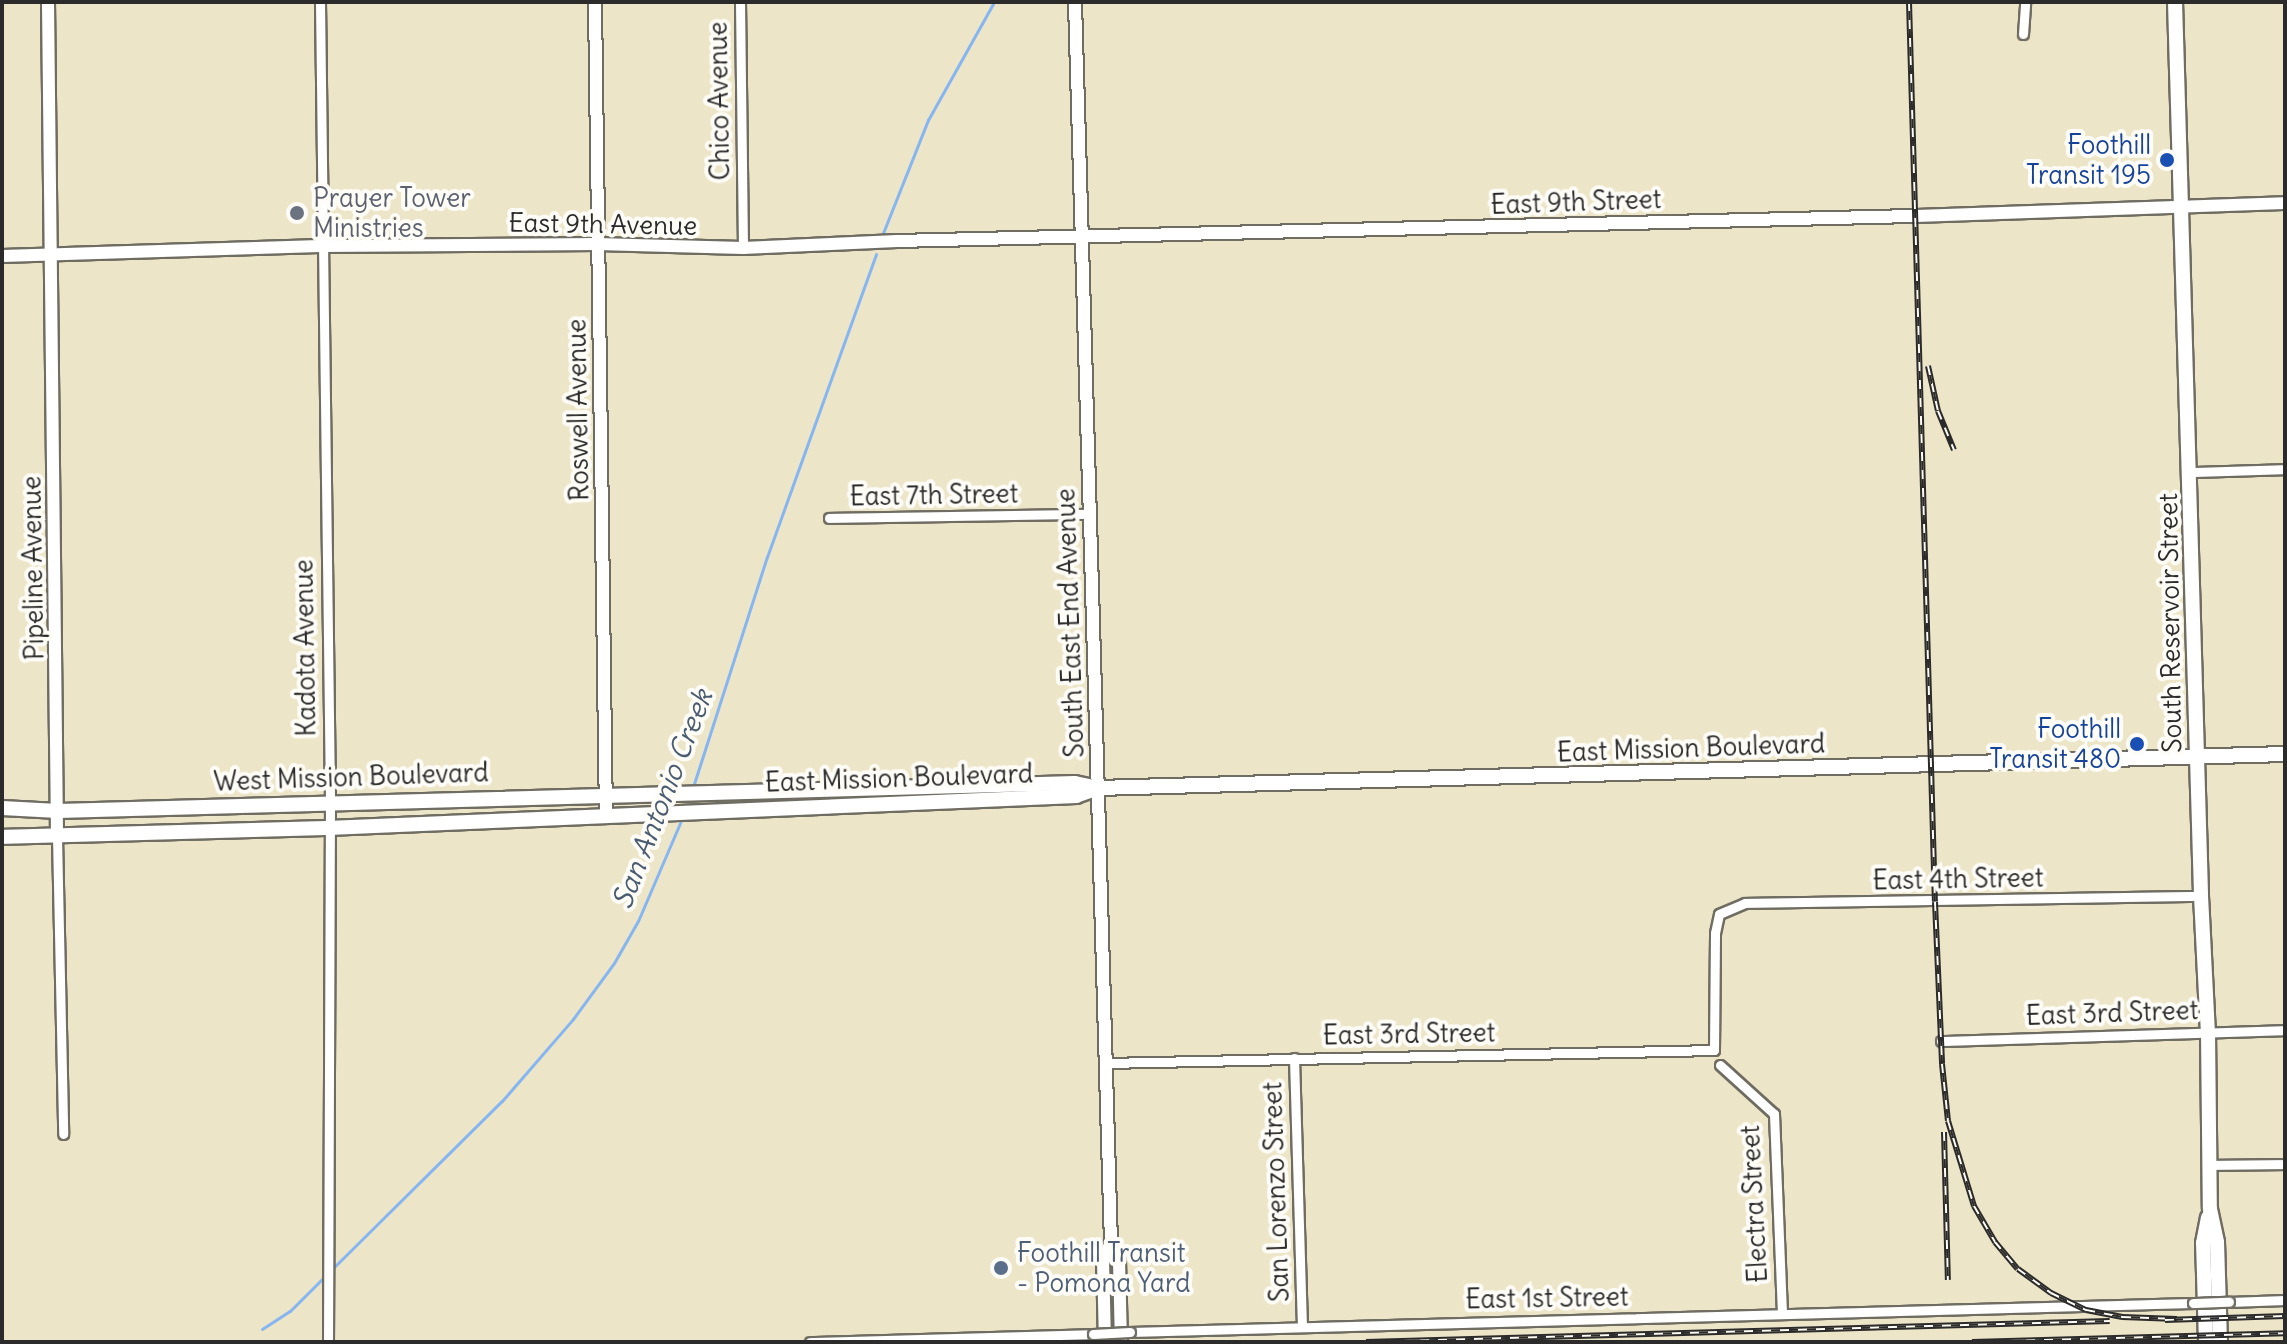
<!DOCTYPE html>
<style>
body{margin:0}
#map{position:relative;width:2287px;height:1344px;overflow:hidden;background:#ede5c8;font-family:Delius,sans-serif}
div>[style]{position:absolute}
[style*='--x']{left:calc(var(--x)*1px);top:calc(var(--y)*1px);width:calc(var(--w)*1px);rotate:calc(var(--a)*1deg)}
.stream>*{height:3px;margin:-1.5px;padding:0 1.5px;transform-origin:1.5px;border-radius:1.5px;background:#86b6f1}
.roads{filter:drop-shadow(2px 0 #6f6c62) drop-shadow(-2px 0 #6f6c62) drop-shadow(0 2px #6f6c62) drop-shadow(0 -2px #6f6c62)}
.street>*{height:9px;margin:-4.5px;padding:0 4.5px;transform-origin:4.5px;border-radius:4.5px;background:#fff}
.secondary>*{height:12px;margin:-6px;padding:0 6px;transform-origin:6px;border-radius:6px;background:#fff}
.primary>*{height:14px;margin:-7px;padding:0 7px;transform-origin:7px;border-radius:7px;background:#fff}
.rail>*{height:6px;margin-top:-3px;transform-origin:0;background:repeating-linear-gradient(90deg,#fdfcf7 0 9px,#2b2b2b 0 18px);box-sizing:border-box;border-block:2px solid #2b2b2b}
.bridges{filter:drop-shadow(2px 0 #6f6c62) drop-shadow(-2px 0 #6f6c62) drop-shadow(0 2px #6f6c62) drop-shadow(0 -2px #6f6c62)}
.street-bridge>*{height:9px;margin:-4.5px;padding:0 4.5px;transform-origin:4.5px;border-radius:4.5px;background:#fff}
.dots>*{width:22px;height:22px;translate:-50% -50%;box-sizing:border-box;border:4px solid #fdfcf7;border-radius:50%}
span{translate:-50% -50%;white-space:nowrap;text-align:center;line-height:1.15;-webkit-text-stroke:8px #fdfcf7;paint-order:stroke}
.street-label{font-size:26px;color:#2b2b2b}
.transit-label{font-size:26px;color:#164399}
.right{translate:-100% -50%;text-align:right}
.worship-label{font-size:26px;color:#5b616d}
.left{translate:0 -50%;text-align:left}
.service-label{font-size:26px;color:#4e5e75}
.water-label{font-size:28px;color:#4b5c70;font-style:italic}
.frame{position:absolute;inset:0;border:4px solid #2b2b2b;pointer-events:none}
</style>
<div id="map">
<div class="stream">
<i style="--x:883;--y:233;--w:122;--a:-68.3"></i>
<i style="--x:928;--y:120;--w:135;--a:-60.8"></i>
<i style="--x:692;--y:790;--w:245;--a:-72.2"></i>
<i style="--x:767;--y:557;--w:322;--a:-70.2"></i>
<i style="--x:331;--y:1270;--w:240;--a:-44.7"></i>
<i style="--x:502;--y:1101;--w:108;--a:-49.1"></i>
<i style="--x:573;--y:1019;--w:69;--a:-53.8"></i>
<i style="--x:614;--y:963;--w:48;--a:-60.3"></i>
<i style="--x:638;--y:921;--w:114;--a:-66.8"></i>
<i style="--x:262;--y:1329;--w:33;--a:-33"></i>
<i style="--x:290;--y:1311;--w:51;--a:-45"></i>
</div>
<div class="roads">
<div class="street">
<i style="--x:320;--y:2;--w:800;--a:89.28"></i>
<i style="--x:330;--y:802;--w:540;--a:90.21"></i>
<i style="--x:740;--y:2;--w:246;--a:89.3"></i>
<i style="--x:2023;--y:34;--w:32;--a:-86"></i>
<i style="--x:2191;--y:472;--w:94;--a:-1.8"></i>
<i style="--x:829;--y:518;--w:259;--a:-0.9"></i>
<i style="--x:57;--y:836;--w:298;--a:88.8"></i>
<i style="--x:1941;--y:1041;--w:344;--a:-1.8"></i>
<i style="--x:1294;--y:1058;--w:268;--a:88.3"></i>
<i style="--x:1105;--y:1063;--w:609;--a:-1.22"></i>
<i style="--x:1714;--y:1050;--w:117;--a:-89.5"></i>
<i style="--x:1715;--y:933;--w:19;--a:-78"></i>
<i style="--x:1719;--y:914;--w:28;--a:-23"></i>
<i style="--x:1745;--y:903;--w:456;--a:-0.9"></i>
<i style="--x:1720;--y:1065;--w:73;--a:42.2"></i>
<i style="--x:1774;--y:1114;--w:200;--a:87.7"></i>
<i style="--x:2209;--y:1165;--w:76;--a:-0.8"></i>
<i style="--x:2229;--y:1302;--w:56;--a:-2"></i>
<i style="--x:1130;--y:1332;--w:1063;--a:-1.56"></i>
<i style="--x:810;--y:1342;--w:283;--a:-1.6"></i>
</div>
<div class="secondary">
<i style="--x:48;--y:2;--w:834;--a:89.38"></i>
<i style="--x:595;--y:2;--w:814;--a:89.23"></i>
<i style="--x:1075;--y:2;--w:1241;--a:88.34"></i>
<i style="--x:1111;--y:1242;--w:21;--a:67"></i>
<i style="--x:1119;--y:1261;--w:81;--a:88.6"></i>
<i style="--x:2;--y:256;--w:318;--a:-1.8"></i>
<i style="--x:320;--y:246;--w:277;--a:-0.4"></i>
<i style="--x:597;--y:244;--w:146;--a:1.6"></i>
<i style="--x:743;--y:248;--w:154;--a:-2.6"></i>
<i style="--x:897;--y:241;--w:1018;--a:-1.41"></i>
<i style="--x:1915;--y:216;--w:370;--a:-2"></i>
<i style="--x:1105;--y:1342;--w:82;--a:-91.4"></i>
<i style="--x:1103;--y:1260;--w:20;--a:-66"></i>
</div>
<div class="primary">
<i style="--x:2175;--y:2;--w:894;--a:88.33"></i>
<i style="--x:2201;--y:896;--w:136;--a:87.1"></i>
<i style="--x:2208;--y:1032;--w:177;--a:89.4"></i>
<i style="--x:2210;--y:1209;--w:34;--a:78"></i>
<i style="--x:2217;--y:1242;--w:100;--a:88.3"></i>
<i style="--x:2;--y:808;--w:56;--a:3.1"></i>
<i style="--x:58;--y:811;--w:1017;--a:-1.58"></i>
<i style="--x:1075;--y:783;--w:24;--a:12"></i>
<i style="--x:1098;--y:788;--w:1187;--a:-1.64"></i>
<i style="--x:2;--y:837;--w:326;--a:-1.6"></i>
<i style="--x:328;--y:828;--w:749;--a:-2.45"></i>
<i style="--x:1076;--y:796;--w:23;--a:-20"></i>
<i style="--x:2206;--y:1342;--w:99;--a:-91.7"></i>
<i style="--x:2203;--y:1243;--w:26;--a:-79"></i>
</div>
</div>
<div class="rail">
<i style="--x:1909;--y:2;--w:900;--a:88.35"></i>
<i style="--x:1935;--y:902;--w:162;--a:87.5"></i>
<i style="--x:1942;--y:1064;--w:57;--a:84"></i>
<i style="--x:1948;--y:1121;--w:89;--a:73"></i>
<i style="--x:1974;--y:1206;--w:42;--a:59.7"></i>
<i style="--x:1995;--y:1242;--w:35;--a:50"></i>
<i style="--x:2018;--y:1269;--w:41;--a:36"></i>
<i style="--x:2051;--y:1293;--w:39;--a:26"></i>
<i style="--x:2086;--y:1310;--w:37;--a:11"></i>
<i style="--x:2122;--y:1317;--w:55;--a:2.1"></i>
<i style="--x:1928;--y:366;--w:46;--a:77.5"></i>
<i style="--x:1938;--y:411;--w:42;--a:67.7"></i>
<i style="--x:1944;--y:1132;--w:148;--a:88.5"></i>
<i style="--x:2165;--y:1320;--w:120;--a:-1.9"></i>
<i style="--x:1366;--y:1342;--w:744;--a:-1.62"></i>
<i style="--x:1972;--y:1342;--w:313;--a:-1.6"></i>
</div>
<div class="bridges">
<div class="street-bridge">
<i style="--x:2193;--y:1303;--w:36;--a:-2"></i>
<i style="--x:1093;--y:1334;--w:37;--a:-3"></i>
</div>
</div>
<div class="dots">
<i style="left:2167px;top:160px;background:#1a4fb4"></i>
<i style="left:297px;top:213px;background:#6b7280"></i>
<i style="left:2137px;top:744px;background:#1a4fb4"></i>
<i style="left:1001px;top:1268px;background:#5c6f8a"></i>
</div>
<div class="street-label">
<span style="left:719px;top:101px;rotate:-91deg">Chico Avenue</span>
<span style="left:1576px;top:202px;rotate:-2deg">East 9th Street</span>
<span style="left:603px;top:224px;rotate:1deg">East 9th Avenue</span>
<span style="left:578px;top:410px;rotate:-91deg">Roswell Avenue</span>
<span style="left:934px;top:495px;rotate:-1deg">East 7th Street</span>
<span style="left:33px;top:568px;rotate:-91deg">Pipeline Avenue</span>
<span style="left:1070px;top:623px;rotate:-92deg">South East End Avenue</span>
<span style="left:2170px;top:623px;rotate:-91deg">South Reservoir Street</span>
<span style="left:305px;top:648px;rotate:-91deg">Kadota Avenue</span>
<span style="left:1691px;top:748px;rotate:-2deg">East Mission Boulevard</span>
<span style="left:351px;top:777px;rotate:-2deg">West Mission Boulevard</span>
<span style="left:899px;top:778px;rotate:-2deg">East Mission Boulevard</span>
<span style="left:1958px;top:879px;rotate:-1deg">East 4th Street</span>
<span style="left:2112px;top:1013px;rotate:-2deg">East 3rd Street</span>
<span style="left:1409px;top:1034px;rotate:-1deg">East 3rd Street</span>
<span style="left:1276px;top:1192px;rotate:-92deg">San Lorenzo Street</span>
<span style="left:1754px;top:1204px;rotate:-93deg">Electra Street</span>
<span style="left:1547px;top:1298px;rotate:-1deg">East 1st Street</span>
</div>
<div class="transit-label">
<span class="right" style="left:2151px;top:160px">Foothill<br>Transit 195</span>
<span class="right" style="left:2121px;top:744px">Foothill<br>Transit 480</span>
</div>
<div class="worship-label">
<span class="left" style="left:313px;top:213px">Prayer Tower<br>Ministries</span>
</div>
<div class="service-label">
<span class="left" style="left:1017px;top:1268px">Foothill Transit<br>- Pomona Yard</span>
</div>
<div class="water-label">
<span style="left:662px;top:799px;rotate:-69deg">San Antonio Creek</span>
</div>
<div class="frame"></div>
</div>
